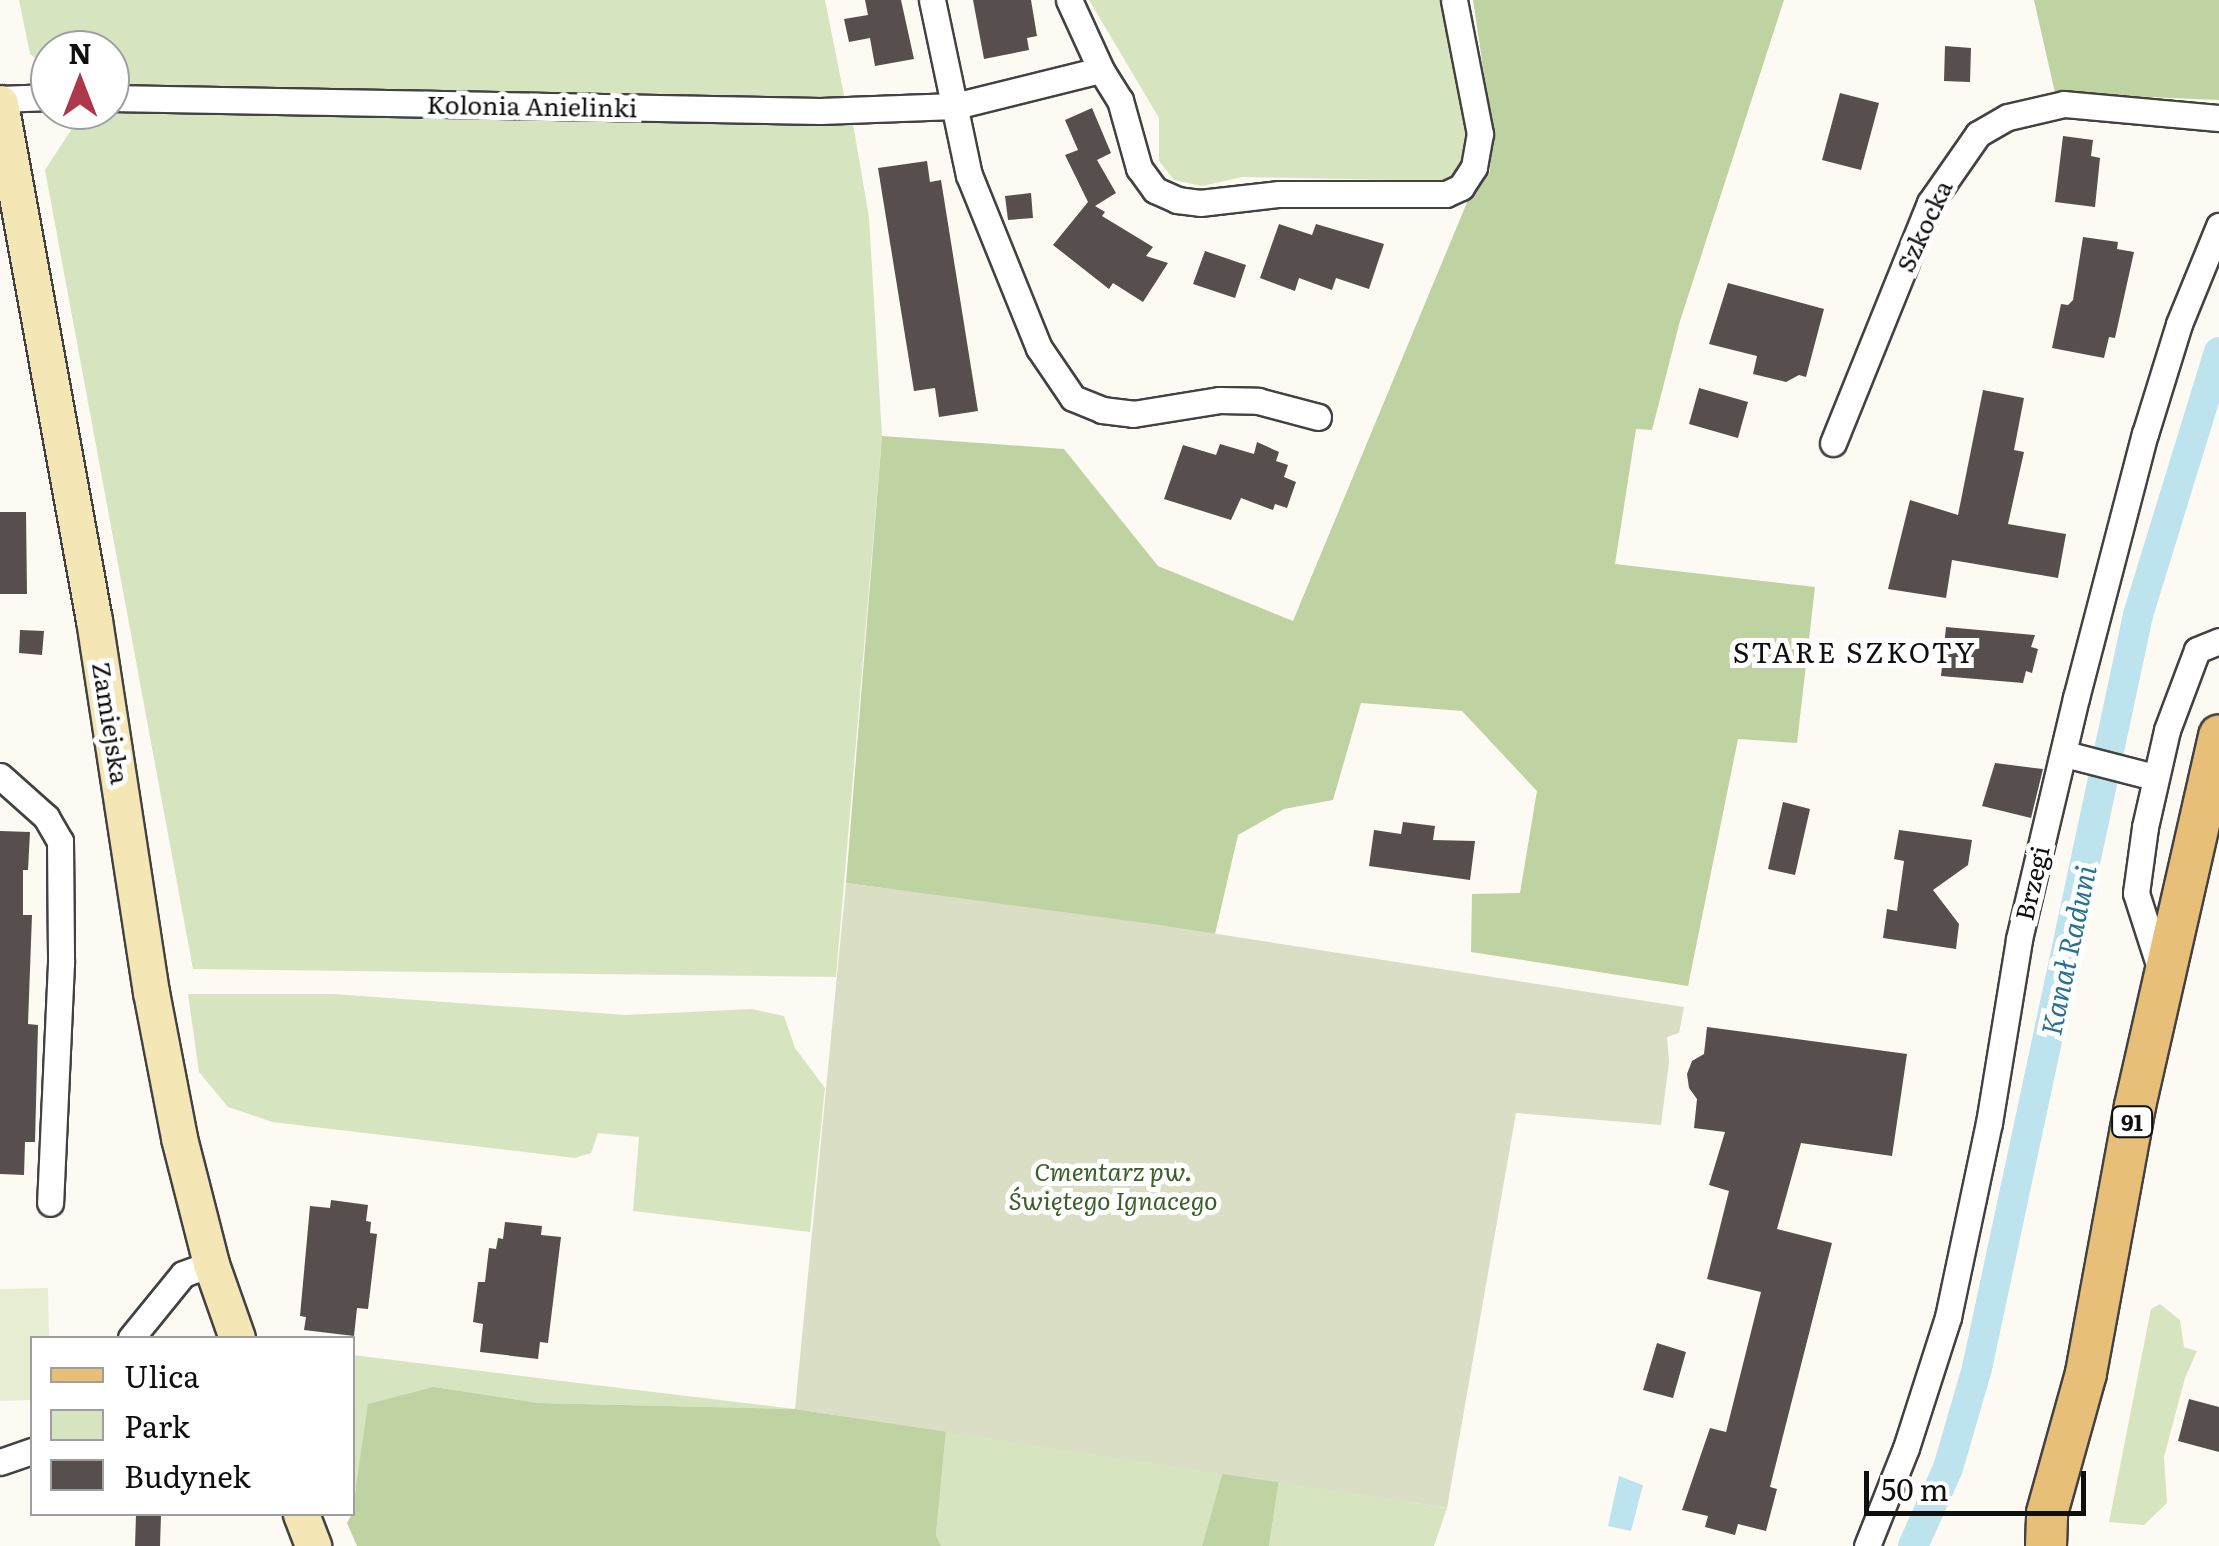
<!DOCTYPE html>
<meta charset="utf-8">
<style>
body{margin:0}
#map{position:relative;width:2219px;height:1546px;overflow:hidden;background:#fdfaf3;font-family:Literata,serif}
div>[style]{position:absolute}
[style*='--x']{left:calc(var(--x)*1px);top:calc(var(--y)*1px);width:calc(var(--w)*1px);rotate:calc(var(--a)*1deg)}
.green>*{inset:0;background:#d7e4c0}
.forest>*{inset:0;background:#bed3a1}
.cemetery>*{inset:0;background:#d9dec5}
.pitch>*{inset:0;background:#e7edd0}
.water>*{inset:0;background:#bde3ef}
.canal>*{height:30px;margin:-15px;padding:0 15px;transform-origin:15px;border-radius:15px;background:#bde3ef}
.building>*{inset:0;background:#564f4d}
.roads{filter:drop-shadow(2px 0 #424242) drop-shadow(-2px 0 #424242) drop-shadow(0 2px #424242) drop-shadow(0 -2px #424242)}
.street>*{height:25px;margin:-12.5px;padding:0 12.5px;transform-origin:12.5px;border-radius:12.5px;background:#fff}
.secondary>*{height:35px;margin:-17.5px;padding:0 17.5px;transform-origin:17.5px;border-radius:17.5px;background:#f5e6b6}
.primary>*{height:40px;margin:-20px;padding:0 20px;transform-origin:20px;border-radius:20px;background:#e8bf78}
span{translate:-50% -50%;white-space:nowrap;text-align:center;line-height:1.15;-webkit-text-stroke:10px #fff;paint-order:stroke}
.shield-label span{padding:2px 8px;background:#fff;border:2px solid;border-radius:8px;-webkit-text-stroke-width:0}
.shield-label{font-size:22px;color:#0f0f0f;font-weight:700}
.street-label{font-size:25px;color:#0f0f0f}
.park-label{font-size:25px;color:#3a5f27;font-style:italic}
.neighbourhood-label{font-size:28px;color:#0f0f0f;letter-spacing:2.5px}
.water-label{font-size:28px;color:#277192;font-style:italic}
.legend{position:absolute;left:30px;top:1336px;width:325px;height:180px;box-sizing:border-box;background:#fff;border:2px solid #9f9f9f;margin:0;padding:12px 18px;list-style:none;font-size:30px;color:#0f0f0f}
.legend li{display:flex;align-items:center;gap:20px;height:50px}
.legend b{width:50px;border:2px solid #9f9f9f}
.north{position:absolute;left:30px;top:30px;width:100px;height:100px;box-sizing:border-box;background:#fff;border:2px solid #9f9f9f;border-radius:50%;rotate:0deg;font-size:28px;font-weight:700;line-height:40px;text-align:center;color:#0f0f0f}
.north::after{content:'';display:block;margin:auto;width:35px;height:45px;background:#af374c;clip-path:polygon(50% 0,100% 100%,50% 72%,0 100%)}
.scale{position:absolute;left:1864px;top:1471px;width:222px;height:45px;box-sizing:border-box;border:5px solid #0f0f0f;border-top:0;padding-left:12px;font-size:30px;line-height:35px;white-space:nowrap;color:#0f0f0f;-webkit-text-stroke:8px #fff;paint-order:stroke}
</style>
<div id="map">
<div class="green">
<i style="clip-path:polygon(19px 0,825px 0,845px 100px,110px 86px,110px 50px,50px 50px,50px 69px,30px 54px)"></i>
<i style="clip-path:polygon(1089px 0,1440px 0,1470px 133px,1463px 169px,1445px 181px,1242px 177px,1202px 186px,1174px 180px,1159px 161px,1159px 118px)"></i>
<i style="clip-path:polygon(110px 108px,853px 124px,869px 217px,882px 436px,836px 977px,193px 969px,45px 170px,73px 127px,95px 110px)"></i>
<i style="clip-path:polygon(188px 994px,333px 994px,626px 1015px,752px 1009px,784px 1016px,795px 1048px,825px 1088px,810px 1232px,633px 1211px,639px 1137px,598px 1133px,591px 1153px,575px 1158px,272px 1122px,228px 1107px,199px 1072px)"></i>
<i style="clip-path:polygon(2160px 1304px,2180px 1320px,2184px 1347px,2197px 1351px,2185px 1378px,2164px 1457px,2167px 1503px,2144px 1525px,2109px 1522px,2151px 1309px)"></i>
<i style="clip-path:polygon(353px 1355px,570px 1382px,795px 1409px,539px 1403px,434px 1387px,353px 1492px)"></i>
<i style="clip-path:polygon(946px 1431px,1223px 1471px,1202px 1546px,941px 1546px,936px 1535px)"></i>
<i style="clip-path:polygon(1279px 1480px,1326px 1489px,1447px 1508px,1434px 1546px,1269px 1546px)"></i>
</div>
<div class="forest">
<i style="clip-path:polygon(1473px 0,1784px 0,1680px 321px,1652px 430px,1636px 429px,1615px 564px,1815px 587px,1797px 743px,1738px 739px,1688px 986px,1471px 952px,1472px 894px,1520px 893px,1537px 791px,1462px 711px,1361px 703px,1333px 800px,1284px 809px,1238px 835px,1215px 934px,846px 883px,882px 436px,1064px 449px,1158px 566px,1293px 621px,1468px 200px,1490px 172px,1492px 128px)"></i>
<i style="clip-path:polygon(2034px 0,2219px 0,2219px 100px,2055px 93px)"></i>
<i style="clip-path:polygon(434px 1387px,539px 1403px,795px 1409px,946px 1431px,936px 1535px,941px 1546px,357px 1546px,347px 1523px,352px 1514px,368px 1404px)"></i>
<i style="clip-path:polygon(1223px 1471px,1279px 1480px,1269px 1546px,1202px 1546px)"></i>
</div>
<div class="cemetery">
<i style="clip-path:polygon(846px 883px,1153px 924px,1684px 1007px,1679px 1033px,1667px 1037px,1669px 1062px,1661px 1125px,1516px 1113px,1447px 1508px,795px 1409px)"></i>
</div>
<div class="pitch">
<i style="clip-path:polygon(48px 1288px,49px 1338px,32px 1338px,32px 1400px,0 1401px,0 1289px)"></i>
</div>
<div class="water">
<i style="clip-path:polygon(1619px 1476px,1643px 1485px,1631px 1531px,1608px 1526px)"></i>
</div>
<div class="canal">
<i style="--x:1913;--y:1546;--w:85;--a:-65.8"></i>
<i style="--x:1948;--y:1468;--w:104;--a:-73.8"></i>
<i style="--x:1977;--y:1368;--w:770;--a:-77.93"></i>
<i style="--x:2138;--y:615;--w:275;--a:-72.9"></i>
</div>
<div class="building">
<i style="clip-path:polygon(865px 0,901px 0,914px 59px,875px 66px,870px 38px,849px 42px,844px 19px,868px 15px)"></i>
<i style="clip-path:polygon(973px 0,1031px 0,1037px 36px,1027px 38px,1029px 50px,984px 59px)"></i>
<i style="clip-path:polygon(1945px 46px,1971px 48px,1970px 82px,1944px 81px)"></i>
<i style="clip-path:polygon(1840px 93px,1879px 103px,1861px 170px,1822px 160px)"></i>
<i style="clip-path:polygon(1092px 108px,1111px 153px,1097px 160px,1116px 193px,1095px 206px,1105px 212px,1102px 216px,1153px 247px,1146px 256px,1168px 263px,1143px 302px,1113px 283px,1109px 289px,1053px 245px,1088px 202px,1065px 155px,1078px 150px,1065px 120px)"></i>
<i style="clip-path:polygon(2063px 136px,2093px 140px,2091px 156px,2100px 158px,2095px 207px,2055px 202px)"></i>
<i style="clip-path:polygon(927px 161px,930px 182px,941px 180px,978px 411px,939px 417px,935px 388px,914px 391px,878px 168px)"></i>
<i style="clip-path:polygon(1031px 193px,1033px 218px,1008px 220px,1005px 196px)"></i>
<i style="clip-path:polygon(1279px 224px,1312px 235px,1316px 224px,1384px 244px,1369px 289px,1336px 278px,1332px 290px,1299px 278px,1295px 291px,1260px 278px)"></i>
<i style="clip-path:polygon(2083px 237px,2118px 242px,2117px 249px,2134px 252px,2115px 338px,2109px 337px,2104px 358px,2052px 348px,2061px 304px,2068px 305px,2073px 300px)"></i>
<i style="clip-path:polygon(1205px 251px,1246px 265px,1235px 298px,1193px 284px)"></i>
<i style="clip-path:polygon(1728px 283px,1824px 309px,1806px 377px,1799px 375px,1786px 382px,1753px 374px,1757px 356px,1709px 344px)"></i>
<i style="clip-path:polygon(1699px 388px,1748px 402px,1738px 438px,1689px 424px)"></i>
<i style="clip-path:polygon(1983px 390px,2024px 398px,2014px 450px,2024px 452px,2008px 524px,2066px 534px,2058px 578px,1952px 560px,1946px 598px,1888px 589px,1910px 500px,1958px 515px)"></i>
<i style="clip-path:polygon(1257px 442px,1279px 452px,1276px 461px,1288px 465px,1284px 477px,1296px 482px,1287px 508px,1275px 504px,1273px 510px,1241px 498px,1231px 520px,1164px 499px,1183px 445px,1216px 455px,1220px 444px,1254px 454px)"></i>
<i style="clip-path:polygon(0 512px,26px 512px,27px 594px,0 594px)"></i>
<i style="clip-path:polygon(1946px 627px,2035px 635px,2031px 647px,2038px 649px,2032px 673px,2026px 671px,2023px 683px,1941px 676px)"></i>
<i style="clip-path:polygon(20px 630px,44px 631px,42px 655px,19px 653px)"></i>
<i style="clip-path:polygon(1995px 763px,2043px 769px,2031px 818px,1982px 806px)"></i>
<i style="clip-path:polygon(1783px 802px,1810px 809px,1795px 875px,1768px 869px)"></i>
<i style="clip-path:polygon(1403px 822px,1435px 826px,1433px 840px,1475px 841px,1470px 880px,1369px 866px,1374px 830px,1401px 834px)"></i>
<i style="clip-path:polygon(1899px 830px,1972px 840px,1968px 865px,1933px 890px,1959px 924px,1956px 949px,1883px 938px,1887px 909px,1897px 911px,1904px 861px,1894px 859px)"></i>
<i style="clip-path:polygon(0 831px,30px 832px,28px 870px,23px 870px,23px 915px,32px 915px,28px 1024px,38px 1025px,35px 1142px,25px 1142px,24px 1175px,0 1174px)"></i>
<i style="clip-path:polygon(1707px 1027px,1907px 1054px,1892px 1156px,1801px 1143px,1777px 1229px,1832px 1243px,1770px 1487px,1777px 1489px,1766px 1531px,1738px 1524px,1735px 1535px,1705px 1527px,1708px 1516px,1682px 1510px,1710px 1428px,1726px 1432px,1761px 1292px,1707px 1279px,1729px 1191px,1709px 1185px,1725px 1132px,1694px 1128px,1697px 1099px,1689px 1088px,1687px 1074px,1692px 1061px,1704px 1054px)"></i>
<i style="clip-path:polygon(331px 1200px,368px 1205px,366px 1221px,371px 1222px,370px 1233px,377px 1234px,368px 1309px,357px 1308px,354px 1336px,304px 1330px,306px 1317px,300px 1316px,310px 1206px,330px 1208px)"></i>
<i style="clip-path:polygon(505px 1222px,542px 1226px,541px 1235px,561px 1237px,548px 1343px,540px 1342px,538px 1359px,480px 1352px,483px 1324px,473px 1322px,478px 1282px,485px 1282px,489px 1248px,496px 1249px,498px 1238px,503px 1239px)"></i>
<i style="clip-path:polygon(1657px 1343px,1686px 1352px,1673px 1398px,1643px 1390px)"></i>
<i style="clip-path:polygon(2189px 1399px,2219px 1407px,2219px 1452px,2178px 1441px)"></i>
<i style="clip-path:polygon(136px 1514px,161px 1514px,160px 1546px,135px 1546px)"></i>
</div>
<div class="roads">
<div class="street">
<i style="--x:932;--y:0;--w:179;--a:78.1"></i>
<i style="--x:969;--y:175;--w:187;--a:68"></i>
<i style="--x:1039;--y:348;--w:60;--a:55.8"></i>
<i style="--x:1073;--y:398;--w:31;--a:22"></i>
<i style="--x:1102;--y:410;--w:31;--a:7"></i>
<i style="--x:1133;--y:414;--w:87;--a:-9.2"></i>
<i style="--x:1219;--y:400;--w:39;--a:1"></i>
<i style="--x:1258;--y:401;--w:62;--a:14.9"></i>
<i style="--x:1069;--y:0;--w:77;--a:65.4"></i>
<i style="--x:110;--y:98;--w:710;--a:1.05"></i>
<i style="--x:820;--y:111;--w:135;--a:-2.1"></i>
<i style="--x:955;--y:106;--w:150;--a:-13.9"></i>
<i style="--x:1101;--y:70;--w:36;--a:58"></i>
<i style="--x:1120;--y:100;--w:71;--a:74.4"></i>
<i style="--x:1139;--y:168;--w:27;--a:54"></i>
<i style="--x:1155;--y:190;--w:24;--a:24"></i>
<i style="--x:1177;--y:200;--w:23;--a:7"></i>
<i style="--x:1200;--y:203;--w:80;--a:-6.5"></i>
<i style="--x:1279;--y:194;--w:167;--a:0"></i>
<i style="--x:1446;--y:194;--w:17;--a:-25"></i>
<i style="--x:1461;--y:187;--w:24;--a:-57"></i>
<i style="--x:1474;--y:167;--w:34;--a:-80"></i>
<i style="--x:1480;--y:134;--w:136;--a:-101"></i>
<i style="--x:0;--y:99;--w:50;--a:-2.3"></i>
<i style="--x:1833;--y:443;--w:259;--a:-68"></i>
<i style="--x:1930;--y:203;--w:84;--a:-55.2"></i>
<i style="--x:1978;--y:134;--w:34;--a:-30"></i>
<i style="--x:2008;--y:117;--w:57;--a:-13.1"></i>
<i style="--x:2064;--y:104;--w:156;--a:5.2"></i>
<i style="--x:2065;--y:754;--w:92;--a:14.5"></i>
<i style="--x:0;--y:776;--w:62;--a:41.7"></i>
<i style="--x:46;--y:817;--w:28;--a:60"></i>
<i style="--x:60;--y:841;--w:122;--a:89.5"></i>
<i style="--x:61;--y:963;--w:240;--a:92.6"></i>
<i style="--x:2162;--y:974;--w:85;--a:-107.8"></i>
<i style="--x:2136;--y:893;--w:67;--a:-82.2"></i>
<i style="--x:2145;--y:827;--w:99;--a:-77.2"></i>
<i style="--x:2167;--y:730;--w:85;--a:-69.4"></i>
<i style="--x:2197;--y:650;--w:24;--a:-22"></i>
<i style="--x:131;--y:1338;--w:82;--a:-50.9"></i>
<i style="--x:183;--y:1274;--w:30;--a:-20"></i>
<i style="--x:0;--y:1462;--w:34;--a:-19"></i>
<i style="--x:1867;--y:1546;--w:105;--a:-68.3"></i>
<i style="--x:1906;--y:1448;--w:138;--a:-72.2"></i>
<i style="--x:1948;--y:1317;--w:198;--a:-78.1"></i>
<i style="--x:1989;--y:1123;--w:186;--a:-80.7"></i>
<i style="--x:2019;--y:939;--w:248;--a:-76.7"></i>
<i style="--x:2076;--y:698;--w:273;--a:-75.4"></i>
<i style="--x:2145;--y:434;--w:115;--a:-72.8"></i>
<i style="--x:2179;--y:324;--w:106;--a:-67.8"></i>
</div>
<div class="secondary">
<i style="--x:0;--y:103;--w:525;--a:79.7"></i>
<i style="--x:94;--y:620;--w:376;--a:81.3"></i>
<i style="--x:151;--y:992;--w:149;--a:79.1"></i>
<i style="--x:179;--y:1138;--w:130;--a:75.7"></i>
<i style="--x:211;--y:1264;--w:78;--a:70.6"></i>
<i style="--x:301;--y:1514;--w:34;--a:69"></i>
</div>
<div class="primary">
<i style="--x:2046;--y:1546;--w:33;--a:-88"></i>
<i style="--x:2047;--y:1513;--w:145;--a:-74.4"></i>
<i style="--x:2086;--y:1373;--w:271;--a:-79.6"></i>
<i style="--x:2135;--y:1106;--w:380;--a:-77.2"></i>
</div>
</div>
<div class="shield-label">
<span style="left:2132px;top:1122px">91</span>
</div>
<div class="street-label">
<span style="left:532px;top:106px;rotate:1deg">Kolonia Anielinki</span>
<span style="left:1924px;top:226px;rotate:-65deg">Szkocka</span>
<span style="left:111px;top:723px;rotate:81deg">Zamiejska</span>
<span style="left:2032px;top:883px;rotate:-77deg">Brzegi</span>
</div>
<div class="park-label">
<span style="left:1113px;top:1186px">Cmentarz pw.<br>Świętego Ignacego</span>
</div>
<div class="neighbourhood-label">
<span style="left:1855px;top:651px">STARE SZKOTY</span>
</div>
<div class="water-label">
<span style="left:2067px;top:950px;rotate:-78deg">Kanał Raduni</span>
</div>
<ul class="legend">
<li><b style="height:12px;background:#e8bf78"></b>Ulica</li>
<li><b style="height:28px;background:#d7e4c0"></b>Park</li>
<li><b style="height:28px;background:#564f4d"></b>Budynek</li>
</ul>
<div class="north">N</div>
<div class="scale">50 m</div>
</div>
